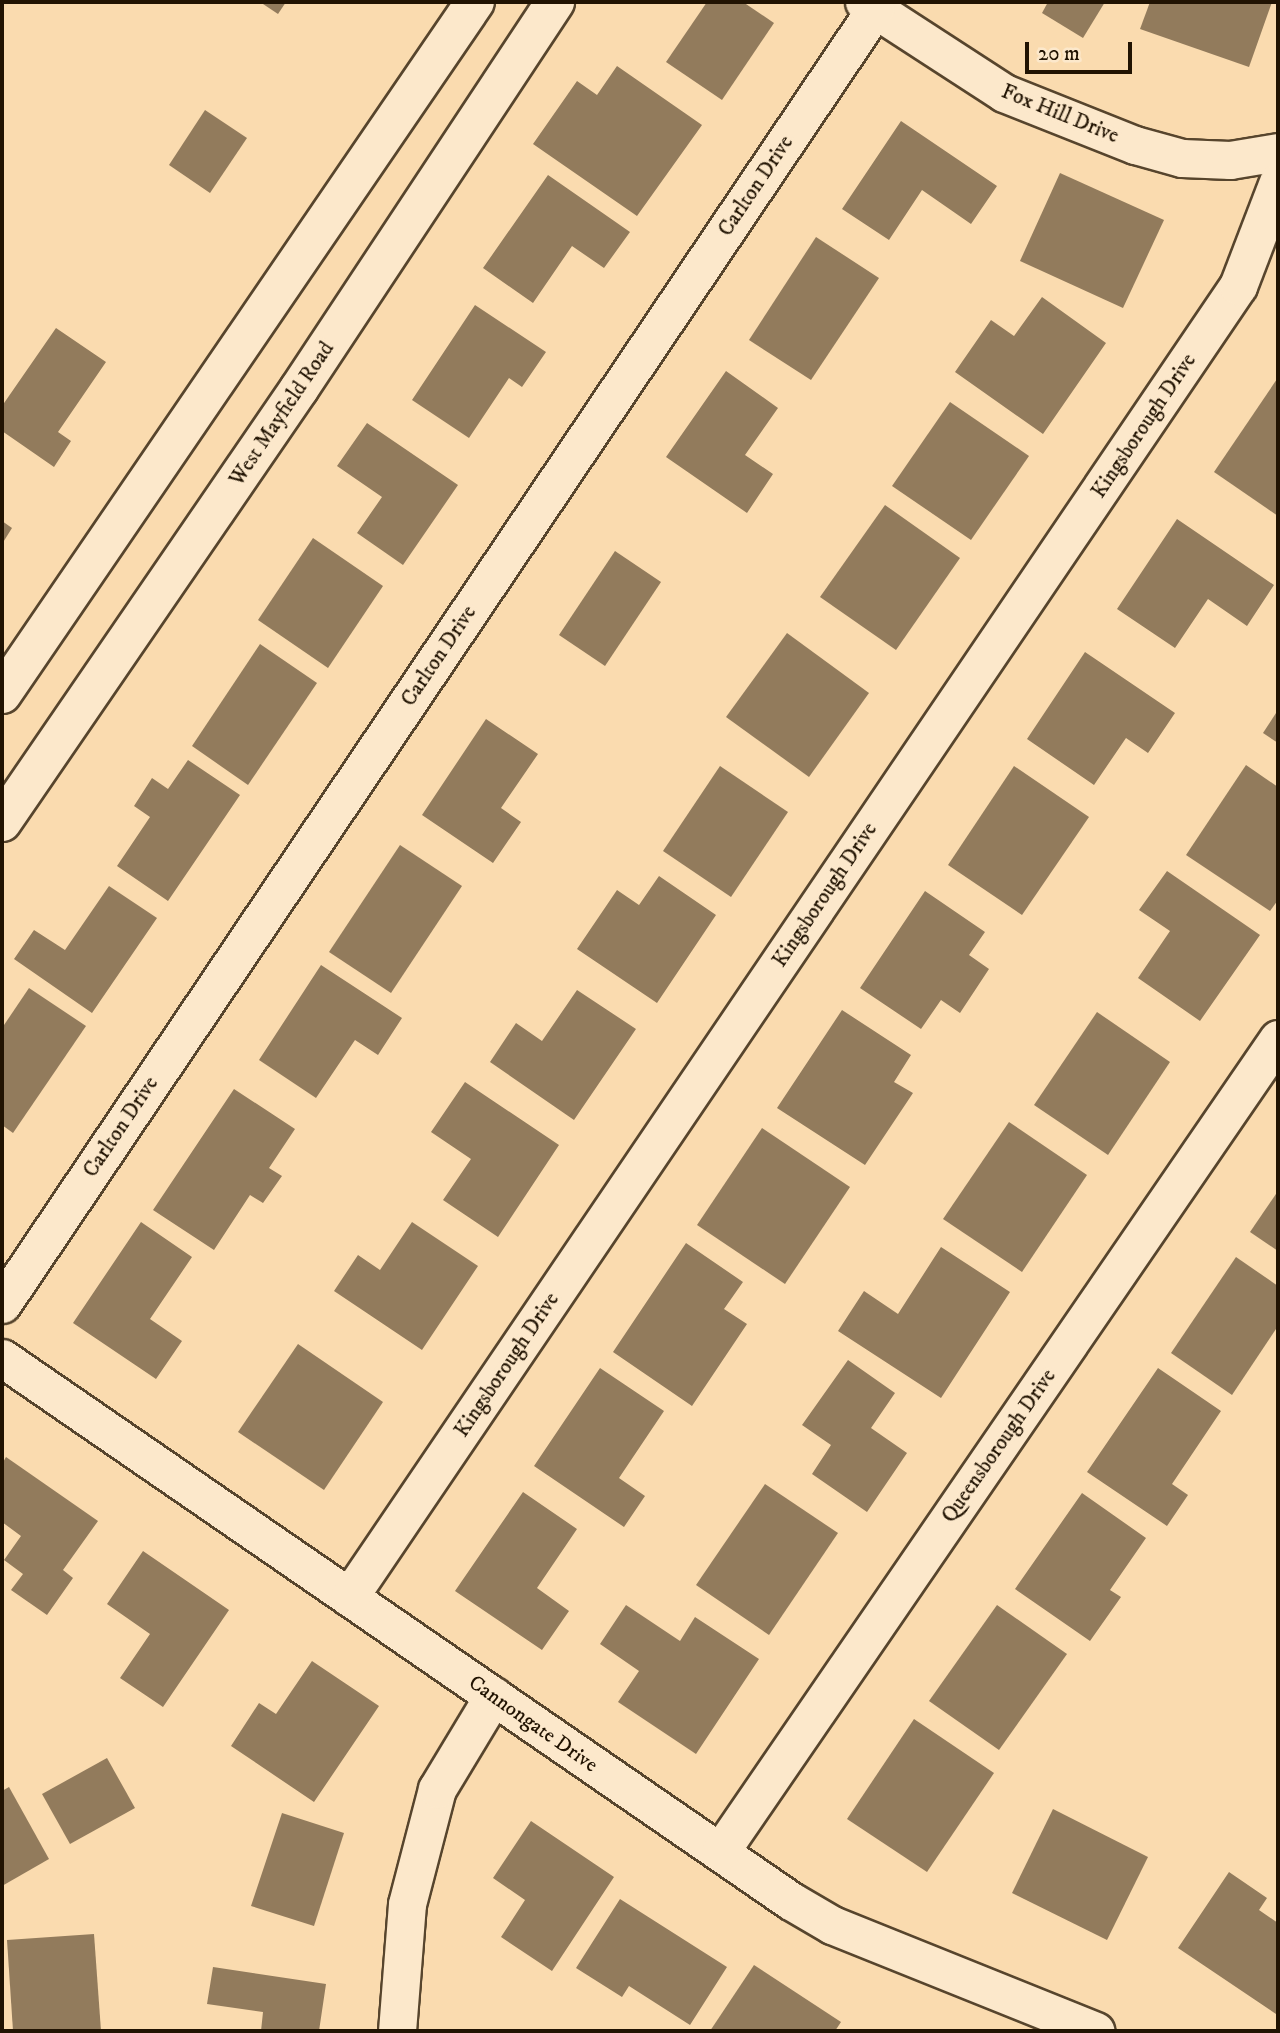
<!DOCTYPE html>
<style>
body{margin:0}
#map{position:relative;width:1280px;height:2033px;overflow:hidden;background:#fadbaf;font-family:"IM FELL DW Pica",serif}
div>[style]{position:absolute}
[style*='--x']{left:calc(var(--x)*1px);top:calc(var(--y)*1px);width:calc(var(--w)*1px);rotate:calc(var(--a)*1deg)}
.building>*{inset:0;background:#927b5c}
.roads{filter:drop-shadow(2px 0 #57452d) drop-shadow(-2px 0 #57452d) drop-shadow(0 2px #57452d) drop-shadow(0 -2px #57452d)}
.street>*{height:37px;margin:-18.5px;padding:0 18.5px;transform-origin:18.5px;border-radius:18.5px;background:#fce8cb}
.secondary>*{height:38px;margin:-19px;padding:0 19px;transform-origin:19px;border-radius:19px;background:#fce8cb}
span{translate:-50% -50%;white-space:nowrap;text-align:center;line-height:1.15;-webkit-text-stroke:7px #fce8cb;paint-order:stroke}
.street-label{font-size:21px;color:#211302}
.frame{position:absolute;inset:0;border:4px solid #211302;pointer-events:none}
.scale{position:absolute;left:1025px;top:42px;width:107px;height:32px;box-sizing:border-box;border:4px solid #211302;border-top:0;padding-left:9px;font-size:21px;line-height:24px;white-space:nowrap;color:#211302;-webkit-text-stroke:5px #fce8cb;paint-order:stroke}
</style>
<div id="map">
<div class="building">
<i style="clip-path:polygon(260px 2px,286px 2px,278px 14px)"></i>
<i style="clip-path:polygon(707px 2px,743px 2px,774px 23px,722px 100px,666px 62px)"></i>
<i style="clip-path:polygon(1048px 2px,1105px 2px,1083px 38px,1042px 13px)"></i>
<i style="clip-path:polygon(1150px 2px,1272px 2px,1249px 67px,1140px 29px)"></i>
<i style="clip-path:polygon(617px 66px,702px 125px,637px 216px,533px 144px,577px 81px,597px 95px)"></i>
<i style="clip-path:polygon(205px 110px,247px 138px,210px 193px,169px 165px)"></i>
<i style="clip-path:polygon(901px 121px,997px 186px,971px 224px,922px 190px,889px 240px,842px 209px)"></i>
<i style="clip-path:polygon(1060px 173px,1164px 220px,1123px 308px,1020px 261px)"></i>
<i style="clip-path:polygon(548px 175px,630px 232px,604px 268px,572px 246px,533px 303px,483px 268px)"></i>
<i style="clip-path:polygon(816px 237px,879px 278px,811px 380px,749px 340px)"></i>
<i style="clip-path:polygon(1042px 297px,1106px 343px,1043px 434px,955px 372px,991px 320px,1014px 336px)"></i>
<i style="clip-path:polygon(475px 305px,546px 352px,522px 387px,509px 378px,469px 438px,412px 400px)"></i>
<i style="clip-path:polygon(56px 328px,106px 362px,58px 432px,71px 441px,54px 467px,2px 431px,2px 406px)"></i>
<i style="clip-path:polygon(726px 371px,778px 408px,745px 455px,773px 474px,747px 513px,666px 457px)"></i>
<i style="clip-path:polygon(1277px 379px,1278px 381px,1278px 516px,1214px 472px)"></i>
<i style="clip-path:polygon(950px 402px,1029px 456px,971px 540px,892px 486px)"></i>
<i style="clip-path:polygon(367px 423px,458px 485px,403px 565px,357px 533px,382px 497px,337px 466px)"></i>
<i style="clip-path:polygon(885px 505px,960px 558px,896px 650px,820px 597px)"></i>
<i style="clip-path:polygon(1177px 519px,1274px 585px,1247px 626px,1208px 599px,1175px 648px,1117px 609px)"></i>
<i style="clip-path:polygon(2px 521px,12px 528px,2px 544px)"></i>
<i style="clip-path:polygon(313px 538px,383px 586px,328px 668px,258px 620px)"></i>
<i style="clip-path:polygon(615px 551px,661px 582px,605px 666px,559px 635px)"></i>
<i style="clip-path:polygon(787px 633px,869px 693px,809px 777px,726px 717px)"></i>
<i style="clip-path:polygon(260px 644px,317px 683px,248px 785px,192px 746px)"></i>
<i style="clip-path:polygon(1085px 652px,1175px 713px,1148px 753px,1126px 738px,1094px 785px,1027px 739px)"></i>
<i style="clip-path:polygon(1278px 710px,1278px 743px,1263px 733px)"></i>
<i style="clip-path:polygon(486px 719px,538px 754px,501px 808px,521px 822px,493px 863px,422px 815px)"></i>
<i style="clip-path:polygon(188px 760px,240px 795px,168px 901px,117px 866px,150px 817px,134px 806px,152px 778px,168px 789px)"></i>
<i style="clip-path:polygon(1246px 765px,1278px 787px,1278px 900px,1270px 911px,1186px 855px)"></i>
<i style="clip-path:polygon(720px 766px,788px 812px,731px 897px,663px 851px)"></i>
<i style="clip-path:polygon(1014px 766px,1089px 817px,1022px 915px,948px 865px)"></i>
<i style="clip-path:polygon(400px 845px,462px 886px,391px 993px,329px 952px)"></i>
<i style="clip-path:polygon(1167px 871px,1260px 935px,1200px 1021px,1138px 978px,1170px 931px,1139px 910px)"></i>
<i style="clip-path:polygon(659px 876px,716px 915px,657px 1003px,577px 949px,617px 890px,639px 905px)"></i>
<i style="clip-path:polygon(109px 886px,157px 918px,92px 1013px,14px 959px,34px 930px,65px 950px)"></i>
<i style="clip-path:polygon(925px 891px,985px 932px,969px 955px,989px 969px,960px 1013px,941px 1000px,921px 1029px,860px 988px)"></i>
<i style="clip-path:polygon(321px 965px,402px 1018px,378px 1055px,355px 1040px,316px 1098px,259px 1060px)"></i>
<i style="clip-path:polygon(29px 988px,86px 1026px,13px 1133px,2px 1125px,2px 1028px)"></i>
<i style="clip-path:polygon(577px 990px,636px 1029px,574px 1120px,490px 1062px,516px 1023px,542px 1041px)"></i>
<i style="clip-path:polygon(842px 1010px,911px 1055px,894px 1082px,913px 1093px,865px 1165px,777px 1108px)"></i>
<i style="clip-path:polygon(1097px 1012px,1170px 1062px,1108px 1155px,1034px 1105px)"></i>
<i style="clip-path:polygon(465px 1082px,559px 1145px,498px 1237px,443px 1200px,471px 1159px,431px 1132px)"></i>
<i style="clip-path:polygon(234px 1089px,295px 1129px,269px 1168px,282px 1176px,263px 1203px,250px 1195px,214px 1250px,153px 1210px)"></i>
<i style="clip-path:polygon(1009px 1122px,1087px 1175px,1022px 1272px,943px 1219px)"></i>
<i style="clip-path:polygon(762px 1128px,850px 1187px,785px 1284px,697px 1225px)"></i>
<i style="clip-path:polygon(1278px 1191px,1278px 1251px,1250px 1232px)"></i>
<i style="clip-path:polygon(141px 1222px,192px 1257px,150px 1319px,182px 1341px,156px 1379px,73px 1323px)"></i>
<i style="clip-path:polygon(412px 1222px,478px 1266px,422px 1350px,334px 1291px,358px 1255px,380px 1270px)"></i>
<i style="clip-path:polygon(686px 1243px,743px 1282px,724px 1309px,747px 1324px,692px 1406px,613px 1352px)"></i>
<i style="clip-path:polygon(941px 1247px,1010px 1292px,941px 1398px,838px 1331px,864px 1291px,898px 1314px)"></i>
<i style="clip-path:polygon(1236px 1257px,1278px 1286px,1278px 1326px,1232px 1395px,1171px 1353px)"></i>
<i style="clip-path:polygon(298px 1344px,383px 1402px,324px 1490px,238px 1432px)"></i>
<i style="clip-path:polygon(848px 1360px,895px 1393px,871px 1428px,907px 1453px,867px 1512px,812px 1474px,831px 1445px,802px 1425px)"></i>
<i style="clip-path:polygon(600px 1368px,664px 1411px,619px 1478px,645px 1496px,624px 1527px,534px 1466px)"></i>
<i style="clip-path:polygon(1158px 1368px,1221px 1411px,1172px 1484px,1188px 1495px,1167px 1526px,1087px 1472px)"></i>
<i style="clip-path:polygon(6px 1457px,98px 1521px,63px 1570px,73px 1578px,47px 1615px,11px 1590px,23px 1574px,4px 1560px,21px 1536px,2px 1522px,2px 1464px)"></i>
<i style="clip-path:polygon(765px 1484px,838px 1533px,769px 1635px,696px 1585px)"></i>
<i style="clip-path:polygon(523px 1492px,577px 1529px,537px 1588px,569px 1611px,542px 1650px,455px 1591px)"></i>
<i style="clip-path:polygon(1082px 1493px,1146px 1538px,1110px 1590px,1121px 1597px,1090px 1641px,1015px 1589px)"></i>
<i style="clip-path:polygon(143px 1551px,229px 1610px,163px 1707px,120px 1678px,150px 1634px,107px 1604px)"></i>
<i style="clip-path:polygon(626px 1605px,680px 1641px,695px 1617px,759px 1659px,696px 1754px,618px 1702px,639px 1671px,600px 1644px)"></i>
<i style="clip-path:polygon(997px 1605px,1067px 1654px,999px 1750px,929px 1701px)"></i>
<i style="clip-path:polygon(312px 1661px,379px 1706px,314px 1802px,231px 1746px,259px 1703px,276px 1714px)"></i>
<i style="clip-path:polygon(914px 1719px,994px 1773px,927px 1872px,847px 1819px)"></i>
<i style="clip-path:polygon(107px 1758px,135px 1808px,70px 1844px,42px 1794px)"></i>
<i style="clip-path:polygon(9px 1787px,49px 1859px,2px 1886px,2px 1791px)"></i>
<i style="clip-path:polygon(1053px 1809px,1148px 1857px,1107px 1940px,1012px 1893px)"></i>
<i style="clip-path:polygon(282px 1813px,344px 1833px,314px 1926px,251px 1906px)"></i>
<i style="clip-path:polygon(531px 1821px,614px 1877px,552px 1971px,501px 1937px,525px 1900px,493px 1878px)"></i>
<i style="clip-path:polygon(1229px 1872px,1267px 1898px,1259px 1910px,1278px 1923px,1276px 2014px,1178px 1948px)"></i>
<i style="clip-path:polygon(620px 1899px,727px 1967px,690px 2025px,629px 1986px,622px 1997px,576px 1968px)"></i>
<i style="clip-path:polygon(94px 1934px,101px 2031px,13px 2031px,7px 1940px)"></i>
<i style="clip-path:polygon(754px 1965px,841px 2022px,835px 2031px,710px 2031px)"></i>
<i style="clip-path:polygon(213px 1967px,326px 1984px,319px 2031px,261px 2031px,263px 2012px,207px 2004px)"></i>
</div>
<div class="roads">
<div class="street">
<i style="--x:864;--y:2;--w:167;--a:33"></i>
<i style="--x:1004;--y:93;--w:141;--a:21.7"></i>
<i style="--x:1135;--y:145;--w:49;--a:15.5"></i>
<i style="--x:1182;--y:158;--w:48;--a:2.4"></i>
<i style="--x:1230;--y:160;--w:49;--a:-9.5"></i>
<i style="--x:2;--y:1304;--w:1562;--a:-56.01"></i>
<i style="--x:2;--y:1358;--w:958;--a:34.54"></i>
<i style="--x:791;--y:1901;--w:48;--a:30.3"></i>
<i style="--x:832;--y:1925;--w:284;--a:21.9"></i>
<i style="--x:349;--y:1597;--w:1584;--a:-55.86"></i>
<i style="--x:1238;--y:286;--w:111;--a:-69"></i>
<i style="--x:720;--y:1852;--w:986;--a:-55.54"></i>
<i style="--x:397;--y:2031;--w:127;--a:-85.5"></i>
<i style="--x:407;--y:1904;--w:119;--a:-75.4"></i>
<i style="--x:437;--y:1789;--w:109;--a:-58.9"></i>
</div>
<div class="secondary">
<i style="--x:2;--y:694;--w:838;--a:-55.65"></i>
<i style="--x:2;--y:822;--w:525;--a:-55.55"></i>
<i style="--x:299;--y:389;--w:464;--a:-56.5"></i>
</div>
</div>
<div class="street-label">
<span style="left:1060px;top:114px;rotate:22deg">Fox Hill Drive</span>
<span style="left:756px;top:186px;rotate:-56deg">Carlton Drive</span>
<span style="left:282px;top:414px;rotate:-56deg">West Mayfield Road</span>
<span style="left:1144px;top:426px;rotate:-56deg">Kingsborough Drive</span>
<span style="left:439px;top:656px;rotate:-56deg">Carlton Drive</span>
<span style="left:825px;top:895px;rotate:-56deg">Kingsborough Drive</span>
<span style="left:121px;top:1127px;rotate:-56deg">Carlton Drive</span>
<span style="left:507px;top:1365px;rotate:-56deg">Kingsborough Drive</span>
<span style="left:999px;top:1446px;rotate:-55deg">Queensborough Drive</span>
<span style="left:533px;top:1724px;rotate:35deg">Cannongate Drive</span>
</div>
<div class="frame"></div>
<div class="scale">20 m</div>
</div>
